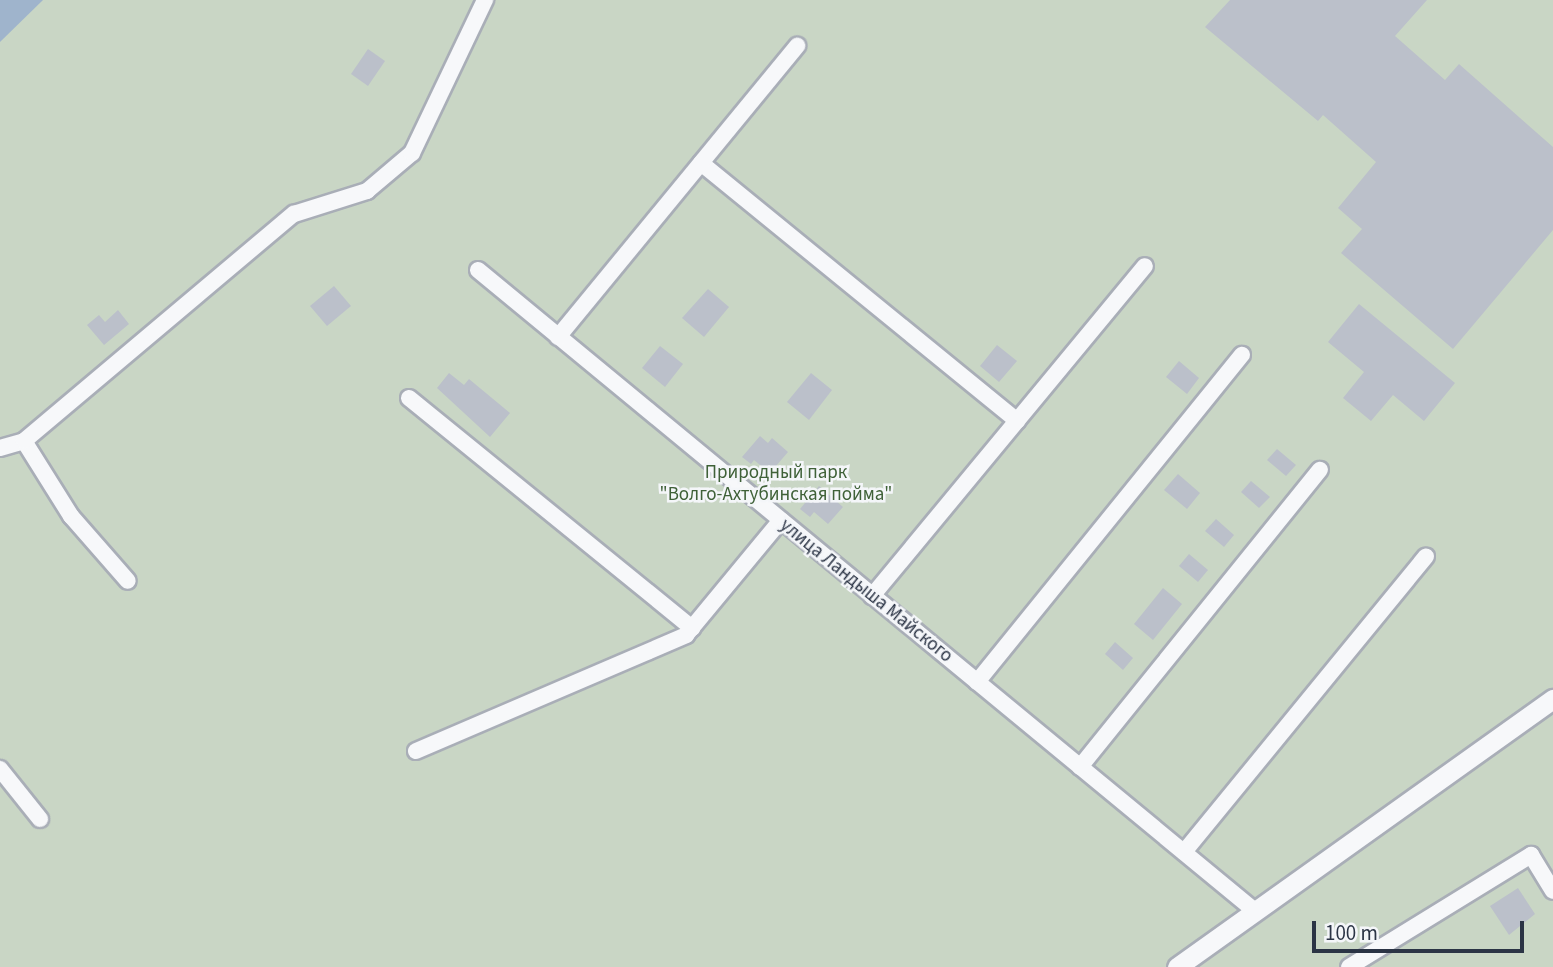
<!DOCTYPE html>
<meta charset="utf-8">
<style>
body{margin:0}
#map{position:relative;width:1553px;height:967px;overflow:hidden;background:#e4e7ec;font-family:"Source Sans 3",sans-serif}
div>[style]{position:absolute}
[style*='--x']{left:calc(var(--x)*1px);top:calc(var(--y)*1px);width:calc(var(--w)*1px);rotate:calc(var(--a)*1deg)}
.green>*{inset:0;background:#c9d6c5}
.water>*{inset:0;background:#9fb4cc}
.building>*{inset:0;background:#bbc0ca}
.roads{filter:drop-shadow(2px 0 #a9aeb7) drop-shadow(-2px 0 #a9aeb7) drop-shadow(0 2px #a9aeb7) drop-shadow(0 -2px #a9aeb7)}
.minor>*{height:16px;margin:-8px;padding:0 8px;transform-origin:8px;border-radius:8px;background:#f7f8fa}
.tertiary>*{height:19px;margin:-9.5px;padding:0 9.5px;transform-origin:9.5px;border-radius:9.5px;background:#f7f8fa}
span{translate:-50% -50%;white-space:nowrap;text-align:center;line-height:1.15;-webkit-text-stroke:5px #f4f6f9;paint-order:stroke}
.park-label{font-size:19px;color:#3f6138}
.street-label{font-size:19px;color:#2b3445}
.scale{position:absolute;left:1312px;top:921px;width:212px;height:32px;box-sizing:border-box;border:4px solid #2b3445;border-top:0;padding-left:9px;font-size:21px;line-height:24px;white-space:nowrap;color:#2b3445;-webkit-text-stroke:5px #f4f6f9;paint-order:stroke}
</style>
<div id="map">
<div class="green">
<i style="clip-path:polygon(0 0,1553px 0,1553px 967px,0 967px)"></i>
</div>
<div class="water">
<i style="clip-path:polygon(0 0,43px 0,0 42px)"></i>
</div>
<div class="building">
<i style="clip-path:polygon(1230px 0,1427px 0,1395px 36px,1445px 80px,1459px 64px,1553px 147px,1553px 230px,1453px 349px,1341px 253px,1362px 229px,1338px 208px,1376px 162px,1323px 115px,1318px 121px,1205px 27px)"></i>
<i style="clip-path:polygon(368px 49px,385px 61px,368px 86px,351px 74px)"></i>
<i style="clip-path:polygon(334px 286px,351px 306px,327px 326px,310px 306px)"></i>
<i style="clip-path:polygon(708px 289px,729px 307px,704px 337px,682px 318px)"></i>
<i style="clip-path:polygon(1359px 304px,1455px 383px,1424px 421px,1393px 395px,1371px 421px,1343px 398px,1364px 372px,1328px 342px)"></i>
<i style="clip-path:polygon(118px 310px,129px 324px,104px 345px,87px 325px,99px 315px,105px 322px)"></i>
<i style="clip-path:polygon(997px 345px,1017px 361px,999px 382px,980px 366px)"></i>
<i style="clip-path:polygon(660px 346px,683px 364px,665px 387px,642px 368px)"></i>
<i style="clip-path:polygon(1179px 361px,1199px 378px,1187px 394px,1166px 377px)"></i>
<i style="clip-path:polygon(449px 373px,464px 385px,469px 379px,510px 413px,490px 437px,437px 388px)"></i>
<i style="clip-path:polygon(811px 373px,832px 390px,809px 420px,787px 402px)"></i>
<i style="clip-path:polygon(760px 436px,768px 443px,772px 438px,788px 452px,770px 473px,754px 460px,751px 464px,742px 457px)"></i>
<i style="clip-path:polygon(1277px 449px,1296px 465px,1286px 476px,1267px 460px)"></i>
<i style="clip-path:polygon(1178px 474px,1200px 493px,1187px 509px,1164px 490px)"></i>
<i style="clip-path:polygon(1251px 481px,1270px 497px,1259px 508px,1241px 492px)"></i>
<i style="clip-path:polygon(819px 486px,843px 507px,828px 524px,814px 512px,810px 517px,800px 509px)"></i>
<i style="clip-path:polygon(1216px 519px,1234px 535px,1224px 547px,1205px 531px)"></i>
<i style="clip-path:polygon(1189px 554px,1208px 570px,1198px 582px,1179px 566px)"></i>
<i style="clip-path:polygon(1163px 588px,1182px 604px,1153px 640px,1134px 624px)"></i>
<i style="clip-path:polygon(1115px 642px,1133px 658px,1123px 670px,1105px 654px)"></i>
<i style="clip-path:polygon(1518px 888px,1535px 914px,1509px 935px,1490px 906px)"></i>
</div>
<div class="roads">
<div class="minor">
<i style="--x:701;--y:163;--w:408;--a:39.2"></i>
<i style="--x:478;--y:270;--w:1007;--a:39.52"></i>
<i style="--x:558;--y:337;--w:377;--a:-50.6"></i>
<i style="--x:409;--y:398;--w:365;--a:39.1"></i>
<i style="--x:24;--y:441;--w:89;--a:57.9"></i>
<i style="--x:71;--y:516;--w:86;--a:48.8"></i>
<i style="--x:0;--y:448;--w:25;--a:-16"></i>
<i style="--x:24;--y:441;--w:353;--a:-40.1"></i>
<i style="--x:294;--y:214;--w:77;--a:-17.5"></i>
<i style="--x:367;--y:191;--w:59;--a:-40.2"></i>
<i style="--x:412;--y:153;--w:170;--a:-64.5"></i>
<i style="--x:872;--y:596;--w:428;--a:-50.4"></i>
<i style="--x:977;--y:682;--w:421;--a:-51"></i>
<i style="--x:416;--y:751;--w:294;--a:-23.2"></i>
<i style="--x:686;--y:635;--w:149;--a:-50.4"></i>
<i style="--x:1080;--y:767;--w:382;--a:-51.1"></i>
<i style="--x:0;--y:769;--w:64;--a:51.3"></i>
<i style="--x:1184;--y:852;--w:382;--a:-50.7"></i>
<i style="--x:1349;--y:967;--w:214;--a:-31.6"></i>
<i style="--x:1531;--y:855;--w:42;--a:58.6"></i>
</div>
<div class="tertiary">
<i style="--x:1177;--y:967;--w:462;--a:-35.5"></i>
</div>
</div>
<div class="park-label">
<span style="left:776px;top:484px">Природный парк<br>"Волго-Ахтубинская пойма"</span>
</div>
<div class="street-label">
<span style="left:866px;top:591px;rotate:39deg">улица Ландыша Майского</span>
</div>
<div class="scale">100 m</div>
</div>
